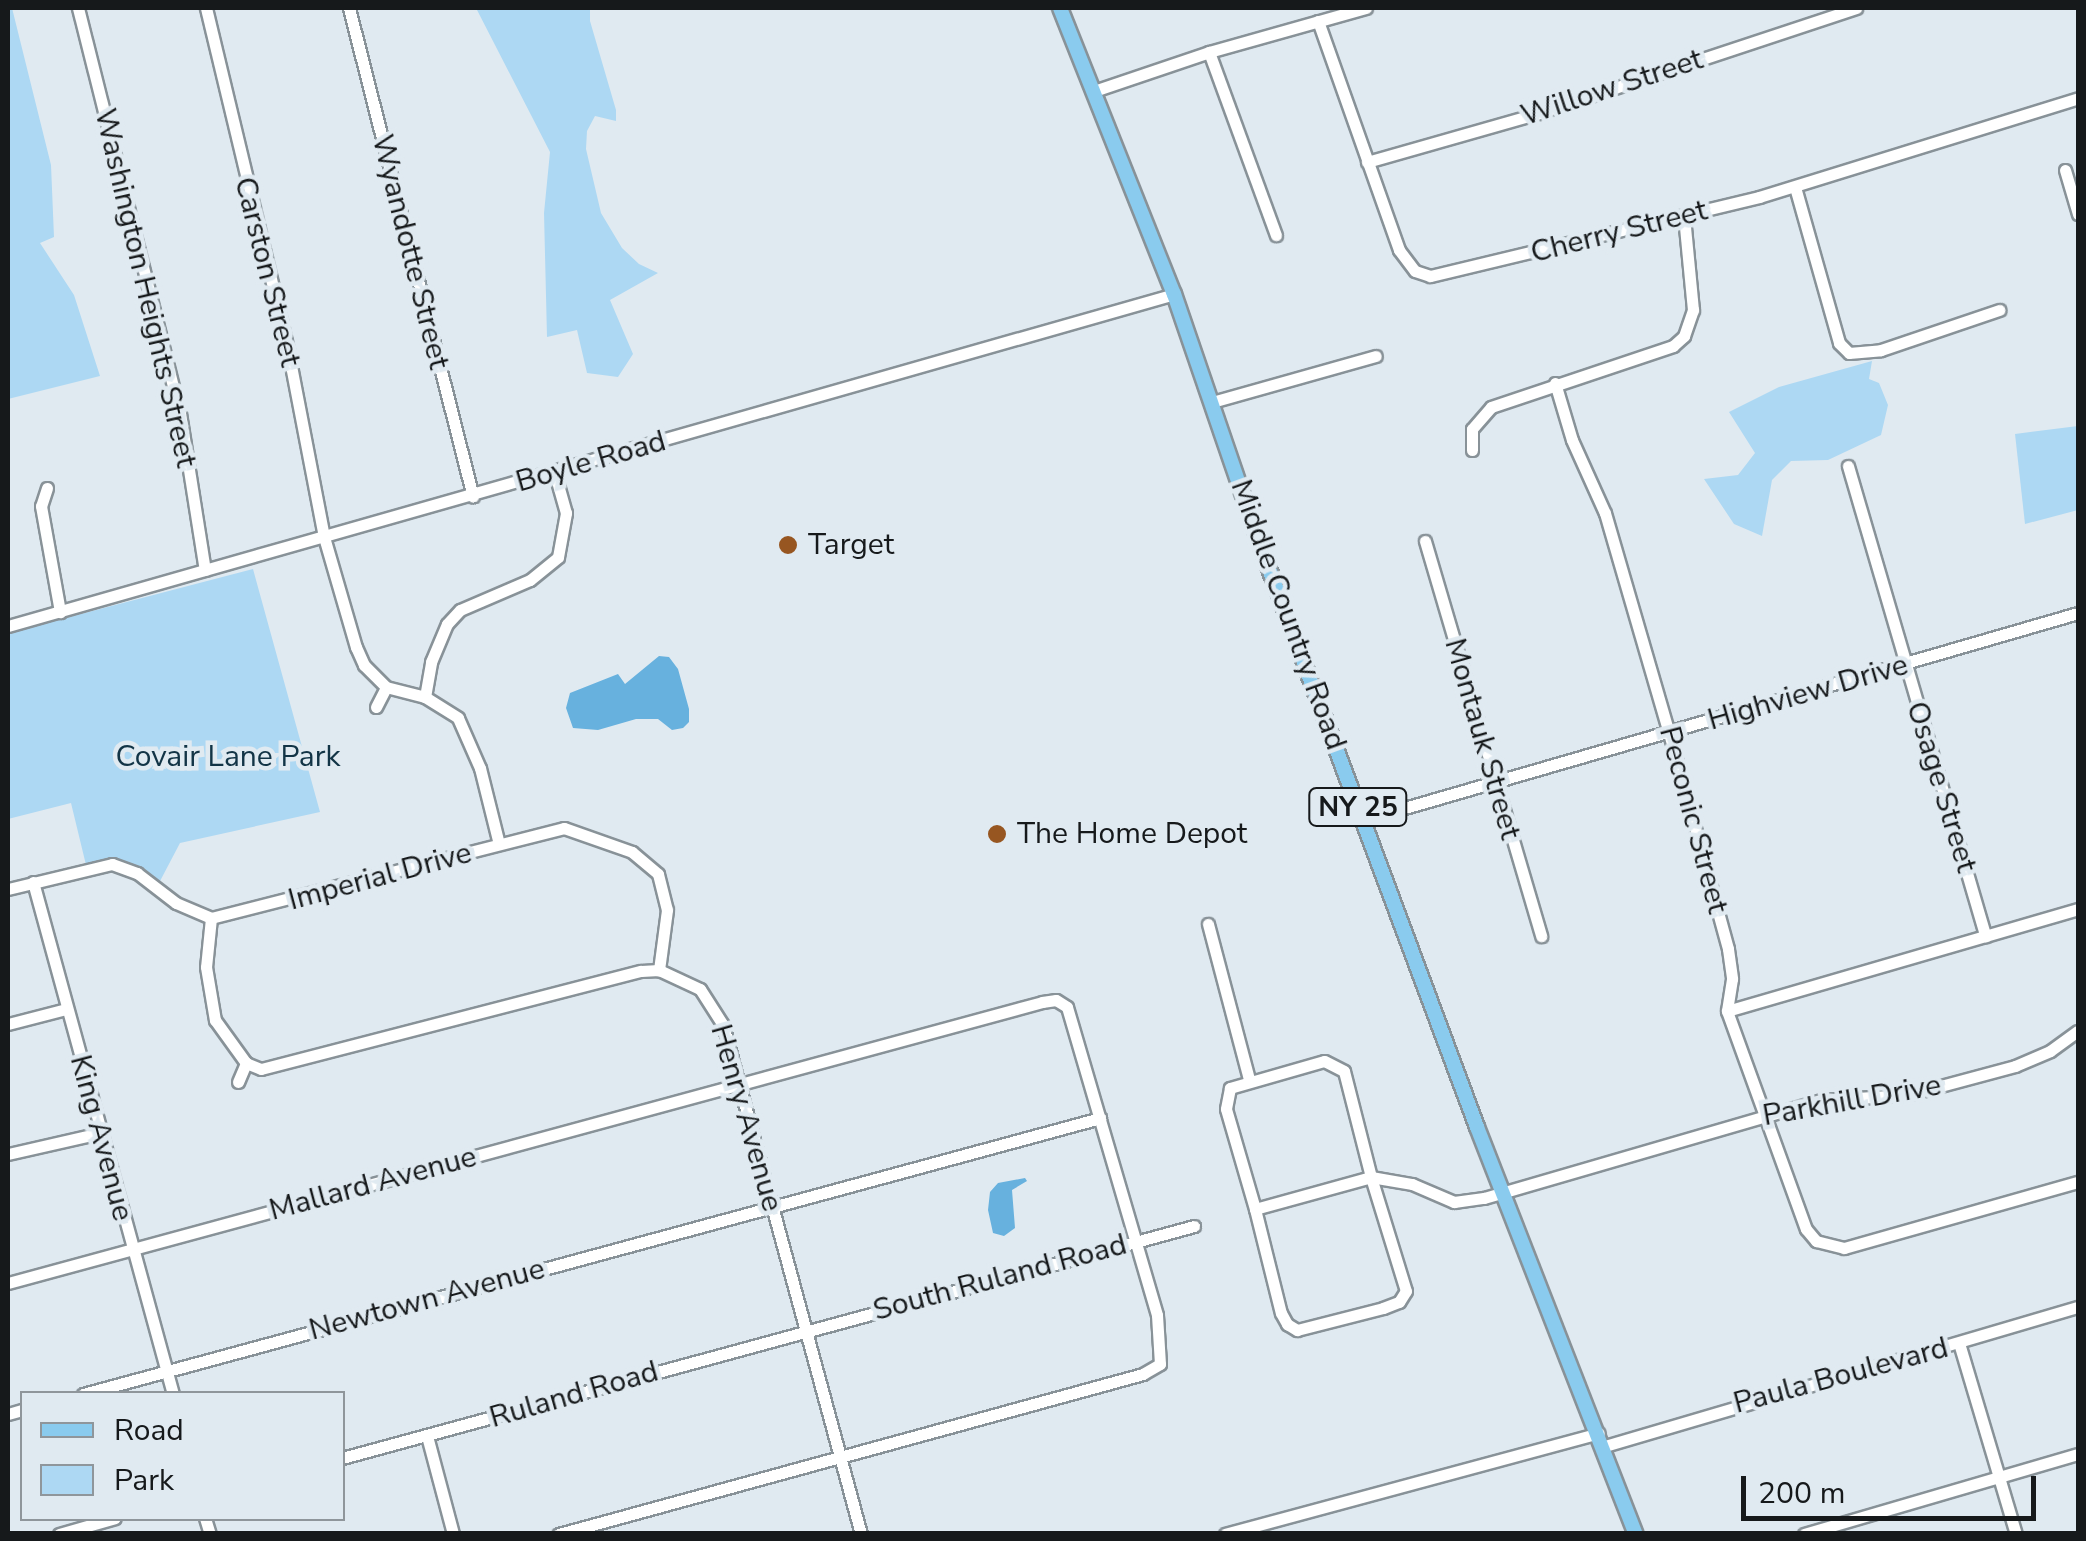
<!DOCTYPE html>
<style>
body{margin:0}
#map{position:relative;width:2086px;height:1541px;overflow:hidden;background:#e0eaf1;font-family:"Nunito Sans",sans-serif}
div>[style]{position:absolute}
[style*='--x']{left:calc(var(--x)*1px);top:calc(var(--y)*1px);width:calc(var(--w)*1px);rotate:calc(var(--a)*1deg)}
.green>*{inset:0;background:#add8f3}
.water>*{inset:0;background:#67b1de}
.roads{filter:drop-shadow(2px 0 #889298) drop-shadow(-2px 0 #889298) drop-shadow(0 2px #889298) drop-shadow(0 -2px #889298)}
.minor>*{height:11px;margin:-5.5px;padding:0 5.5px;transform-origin:5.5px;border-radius:5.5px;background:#fff}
.major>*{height:14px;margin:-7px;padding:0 7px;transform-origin:7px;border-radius:7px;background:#8acbee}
.dots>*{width:28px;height:28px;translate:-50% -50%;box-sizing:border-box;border:5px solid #e0eaf1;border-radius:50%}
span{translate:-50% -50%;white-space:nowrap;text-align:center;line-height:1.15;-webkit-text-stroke:9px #e0eaf1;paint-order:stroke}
.shield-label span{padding:2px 8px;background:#e0eaf1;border:2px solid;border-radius:8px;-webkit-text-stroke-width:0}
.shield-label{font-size:28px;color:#16191b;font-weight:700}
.street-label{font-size:30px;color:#16191b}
.poi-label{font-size:30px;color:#16191b}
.left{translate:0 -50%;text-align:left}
.park-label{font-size:30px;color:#123446}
.frame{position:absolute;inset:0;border:10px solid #16191b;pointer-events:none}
.legend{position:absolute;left:20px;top:1391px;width:325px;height:130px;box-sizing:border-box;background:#e0eaf1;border:2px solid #8f969b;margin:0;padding:12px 18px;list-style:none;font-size:30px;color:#16191b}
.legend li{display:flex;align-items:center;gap:20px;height:50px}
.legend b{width:50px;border:2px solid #8f969b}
.scale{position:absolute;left:1741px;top:1476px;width:295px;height:45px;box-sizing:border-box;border:5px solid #16191b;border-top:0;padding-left:12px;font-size:30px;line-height:35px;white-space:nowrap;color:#16191b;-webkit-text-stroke:8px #e0eaf1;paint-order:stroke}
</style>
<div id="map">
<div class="green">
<i style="clip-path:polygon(8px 8px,12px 8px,51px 165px,54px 237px,40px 243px,74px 295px,100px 376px,8px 399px)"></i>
<i style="clip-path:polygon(476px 8px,590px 8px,590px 21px,616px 110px,616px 121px,595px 116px,587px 131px,586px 149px,601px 213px,622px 248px,639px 264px,658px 273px,610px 300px,633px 354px,618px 377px,587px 373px,577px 330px,547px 337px,544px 213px,550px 152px)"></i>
<i style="clip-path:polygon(1872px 361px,1869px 379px,1879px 383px,1888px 405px,1881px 435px,1828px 460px,1791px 461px,1772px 480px,1762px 536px,1734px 524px,1704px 479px,1738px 475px,1755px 453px,1729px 412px,1779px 387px)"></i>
<i style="clip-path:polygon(2078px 426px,2078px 510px,2025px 524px,2015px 434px)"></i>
<i style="clip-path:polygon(253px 569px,320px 812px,180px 843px,159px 883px,139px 867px,111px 858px,86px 865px,71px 803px,8px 819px,8px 633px)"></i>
</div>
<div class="water">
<i style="clip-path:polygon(659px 656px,669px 657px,678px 669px,689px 709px,689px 722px,683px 728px,672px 730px,658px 719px,636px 719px,598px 730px,573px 728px,566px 708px,570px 693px,618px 674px,625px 684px)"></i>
<i style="clip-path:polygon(1025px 1178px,1027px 1181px,1012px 1190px,1015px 1228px,1004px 1236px,993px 1233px,988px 1210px,990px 1192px,998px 1183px)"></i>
</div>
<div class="roads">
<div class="minor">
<i style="--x:78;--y:8;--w:418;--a:75.9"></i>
<i style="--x:180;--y:413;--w:159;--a:81"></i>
<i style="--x:206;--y:8;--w:352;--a:76.5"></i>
<i style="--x:288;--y:350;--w:190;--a:79.1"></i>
<i style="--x:324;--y:537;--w:115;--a:73.8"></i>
<i style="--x:356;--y:647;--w:20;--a:66"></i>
<i style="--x:364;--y:665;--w:31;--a:45"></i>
<i style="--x:386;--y:687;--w:40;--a:14.4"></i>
<i style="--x:425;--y:697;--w:39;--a:32"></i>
<i style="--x:458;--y:718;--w:55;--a:66.3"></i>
<i style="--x:480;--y:768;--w:78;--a:76"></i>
<i style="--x:349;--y:8;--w:504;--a:75.77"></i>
<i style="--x:1318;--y:21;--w:243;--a:70.5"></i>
<i style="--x:1399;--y:250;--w:26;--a:53"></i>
<i style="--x:1415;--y:271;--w:16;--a:18"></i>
<i style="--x:1430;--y:276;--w:338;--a:-13.5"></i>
<i style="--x:1759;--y:197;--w:334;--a:-17.2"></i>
<i style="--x:1209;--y:52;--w:195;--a:69.9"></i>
<i style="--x:1094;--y:91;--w:121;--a:-18.7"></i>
<i style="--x:1209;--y:52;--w:163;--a:-15.7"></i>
<i style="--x:1367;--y:162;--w:179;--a:-15.9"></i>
<i style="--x:1539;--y:113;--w:334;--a:-18.3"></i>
<i style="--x:2065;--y:170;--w:46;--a:73.5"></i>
<i style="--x:1795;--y:187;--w:162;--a:74.2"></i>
<i style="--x:1839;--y:343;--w:14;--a:45"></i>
<i style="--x:1849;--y:353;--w:32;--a:-5"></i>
<i style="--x:1881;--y:350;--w:125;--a:-18.7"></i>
<i style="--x:1555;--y:383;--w:59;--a:73.4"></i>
<i style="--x:1572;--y:440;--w:80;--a:65.7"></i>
<i style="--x:1605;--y:513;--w:229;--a:73.8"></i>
<i style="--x:1669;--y:733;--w:224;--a:74.7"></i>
<i style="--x:1728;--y:949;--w:30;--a:82"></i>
<i style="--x:1732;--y:979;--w:32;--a:99"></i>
<i style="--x:1727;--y:1011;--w:232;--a:70.1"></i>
<i style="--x:1806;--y:1229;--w:16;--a:50"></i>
<i style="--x:1816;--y:1241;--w:29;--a:14"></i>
<i style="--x:1844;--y:1248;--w:243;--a:-15.8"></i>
<i style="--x:1212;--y:402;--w:170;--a:-15.7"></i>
<i style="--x:1472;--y:450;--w:21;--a:-90"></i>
<i style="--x:1472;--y:429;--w:29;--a:-49"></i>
<i style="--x:1491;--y:407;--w:192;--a:-18.5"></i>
<i style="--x:1673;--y:346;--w:15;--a:-42"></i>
<i style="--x:1684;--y:336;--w:28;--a:-71"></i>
<i style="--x:1693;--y:310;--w:93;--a:-95.5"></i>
<i style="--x:1848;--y:466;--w:490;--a:73.7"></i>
<i style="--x:47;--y:488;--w:19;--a:108"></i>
<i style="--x:41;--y:506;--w:108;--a:79.8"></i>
<i style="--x:1425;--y:541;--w:412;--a:73.6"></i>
<i style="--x:8;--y:626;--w:1212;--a:-15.89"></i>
<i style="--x:425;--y:697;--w:36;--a:-80"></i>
<i style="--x:431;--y:662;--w:41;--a:-67.2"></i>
<i style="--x:447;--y:624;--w:19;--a:-47"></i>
<i style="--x:460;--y:610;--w:76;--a:-23.2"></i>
<i style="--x:530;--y:580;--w:36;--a:-39"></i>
<i style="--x:558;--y:557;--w:45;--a:-79.7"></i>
<i style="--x:566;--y:513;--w:41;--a:-105.8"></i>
<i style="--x:376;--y:707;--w:22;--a:-63"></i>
<i style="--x:1363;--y:820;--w:744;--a:-16.15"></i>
<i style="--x:33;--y:882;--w:531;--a:74.71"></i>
<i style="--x:8;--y:889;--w:107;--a:-13.5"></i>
<i style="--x:112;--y:864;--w:27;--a:20"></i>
<i style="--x:137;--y:873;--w:49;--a:37.6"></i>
<i style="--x:176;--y:903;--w:38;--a:23"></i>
<i style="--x:211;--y:918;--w:364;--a:-14.3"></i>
<i style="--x:564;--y:828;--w:72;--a:19.4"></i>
<i style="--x:632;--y:852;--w:34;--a:40"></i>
<i style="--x:658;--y:874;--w:37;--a:76"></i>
<i style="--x:667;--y:910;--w:61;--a:97.6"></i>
<i style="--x:211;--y:918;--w:49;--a:95.8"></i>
<i style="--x:206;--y:967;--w:54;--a:80.4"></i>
<i style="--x:215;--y:1020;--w:53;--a:54.2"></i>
<i style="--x:246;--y:1063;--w:16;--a:22"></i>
<i style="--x:261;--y:1069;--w:392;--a:-14.5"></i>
<i style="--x:641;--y:971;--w:18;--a:-3"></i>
<i style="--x:659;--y:970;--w:45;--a:24.9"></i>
<i style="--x:700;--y:989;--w:43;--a:57.4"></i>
<i style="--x:723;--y:1025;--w:527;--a:74.83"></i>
<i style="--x:1208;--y:924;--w:160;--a:75.2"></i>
<i style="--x:1727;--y:1011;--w:366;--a:-16.2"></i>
<i style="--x:8;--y:1024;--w:60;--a:-14.5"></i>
<i style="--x:238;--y:1082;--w:21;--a:-67"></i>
<i style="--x:8;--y:1154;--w:94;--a:-12.9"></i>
<i style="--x:1255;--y:1209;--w:107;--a:76"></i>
<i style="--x:1281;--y:1313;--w:13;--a:61"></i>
<i style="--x:1287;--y:1324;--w:12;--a:31"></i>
<i style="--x:1297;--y:1330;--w:89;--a:-14.3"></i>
<i style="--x:1383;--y:1308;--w:17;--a:-21"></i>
<i style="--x:1399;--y:1302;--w:13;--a:-58"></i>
<i style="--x:1406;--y:1291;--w:119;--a:-107.1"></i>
<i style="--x:1371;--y:1177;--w:109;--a:-104.3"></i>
<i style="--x:1344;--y:1071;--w:22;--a:-153"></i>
<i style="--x:1324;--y:1061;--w:98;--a:164"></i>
<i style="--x:1230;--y:1088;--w:21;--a:101"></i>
<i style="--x:1226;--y:1109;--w:104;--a:73.8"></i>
<i style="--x:1255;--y:1209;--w:120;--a:-15.4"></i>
<i style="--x:1371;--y:1177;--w:42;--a:9.7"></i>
<i style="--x:1412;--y:1184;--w:46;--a:23.2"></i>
<i style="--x:1454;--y:1202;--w:30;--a:-8"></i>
<i style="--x:1484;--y:1198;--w:352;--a:-16.2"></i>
<i style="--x:1822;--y:1100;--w:85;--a:-3.4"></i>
<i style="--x:1907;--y:1095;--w:112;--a:-15"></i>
<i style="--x:2015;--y:1066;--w:38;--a:-23"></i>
<i style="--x:2050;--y:1051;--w:34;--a:-36"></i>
<i style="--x:8;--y:1283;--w:1072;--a:-15.2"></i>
<i style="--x:1042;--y:1002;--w:14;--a:-8"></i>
<i style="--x:1056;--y:1000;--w:13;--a:32"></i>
<i style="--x:1067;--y:1007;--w:321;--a:73.7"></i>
<i style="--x:1157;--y:1315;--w:49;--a:86.5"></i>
<i style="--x:1160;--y:1364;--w:20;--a:150"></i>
<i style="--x:1143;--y:1374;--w:606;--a:164.68"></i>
<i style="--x:1959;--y:1343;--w:199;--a:73.4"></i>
<i style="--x:83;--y:1394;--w:1054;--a:-15.18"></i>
<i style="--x:8;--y:1414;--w:15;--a:-16"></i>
<i style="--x:427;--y:1436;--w:101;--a:75.1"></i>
<i style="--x:1605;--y:1446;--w:493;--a:-16.4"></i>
<i style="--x:342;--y:1458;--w:883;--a:-15.23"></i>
<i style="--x:205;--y:1518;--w:17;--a:73"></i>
<i style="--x:59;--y:1534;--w:58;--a:-15.9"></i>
<i style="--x:1225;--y:1534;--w:387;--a:-15.1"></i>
<i style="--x:1804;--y:1534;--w:285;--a:-16.3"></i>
</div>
<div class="major">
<i style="--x:1060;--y:8;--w:308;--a:68.3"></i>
<i style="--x:1174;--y:294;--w:259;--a:71.1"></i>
<i style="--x:1258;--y:539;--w:627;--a:69.57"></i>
<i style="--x:1477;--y:1127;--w:437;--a:68.7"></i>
</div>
</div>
<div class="dots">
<i style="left:788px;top:545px;background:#975621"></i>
<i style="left:997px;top:834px;background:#975621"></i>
</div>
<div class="shield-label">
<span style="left:1358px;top:807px">NY 25</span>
</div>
<div class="street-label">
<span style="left:1612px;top:88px;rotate:-18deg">Willow Street</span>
<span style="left:1619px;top:232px;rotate:-14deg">Cherry Street</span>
<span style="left:410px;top:252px;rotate:76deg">Wyandotte Street</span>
<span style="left:267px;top:272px;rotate:76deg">Carston Street</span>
<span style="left:145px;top:288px;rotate:77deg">Washington Heights Street</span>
<span style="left:591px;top:462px;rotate:-16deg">Boyle Road</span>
<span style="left:1288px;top:615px;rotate:70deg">Middle Country Road</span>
<span style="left:1808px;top:693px;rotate:-16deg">Highview Drive</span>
<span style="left:1482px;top:739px;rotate:74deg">Montauk Street</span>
<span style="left:1941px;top:787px;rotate:73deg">Osage Street</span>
<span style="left:1693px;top:820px;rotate:75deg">Peconic Street</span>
<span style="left:380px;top:877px;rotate:-15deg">Imperial Drive</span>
<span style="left:1852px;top:1101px;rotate:-10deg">Parkhill Drive</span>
<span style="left:746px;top:1118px;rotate:74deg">Henry Avenue</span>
<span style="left:101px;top:1138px;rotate:75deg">King Avenue</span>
<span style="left:373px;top:1184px;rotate:-15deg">Mallard Avenue</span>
<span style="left:1000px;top:1278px;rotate:-15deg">South Ruland Road</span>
<span style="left:427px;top:1300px;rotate:-15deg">Newtown Avenue</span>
<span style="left:1841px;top:1376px;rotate:-15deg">Paula Boulevard</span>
<span style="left:574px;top:1395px;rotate:-16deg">Ruland Road</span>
</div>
<div class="poi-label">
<span class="left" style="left:808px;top:545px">Target</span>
<span class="left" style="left:1017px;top:834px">The Home Depot</span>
</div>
<div class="park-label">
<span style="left:228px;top:757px">Covair Lane Park</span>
</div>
<div class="frame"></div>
<ul class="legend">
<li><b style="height:12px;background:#8acbee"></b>Road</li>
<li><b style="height:28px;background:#add8f3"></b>Park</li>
</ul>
<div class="scale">200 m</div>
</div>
